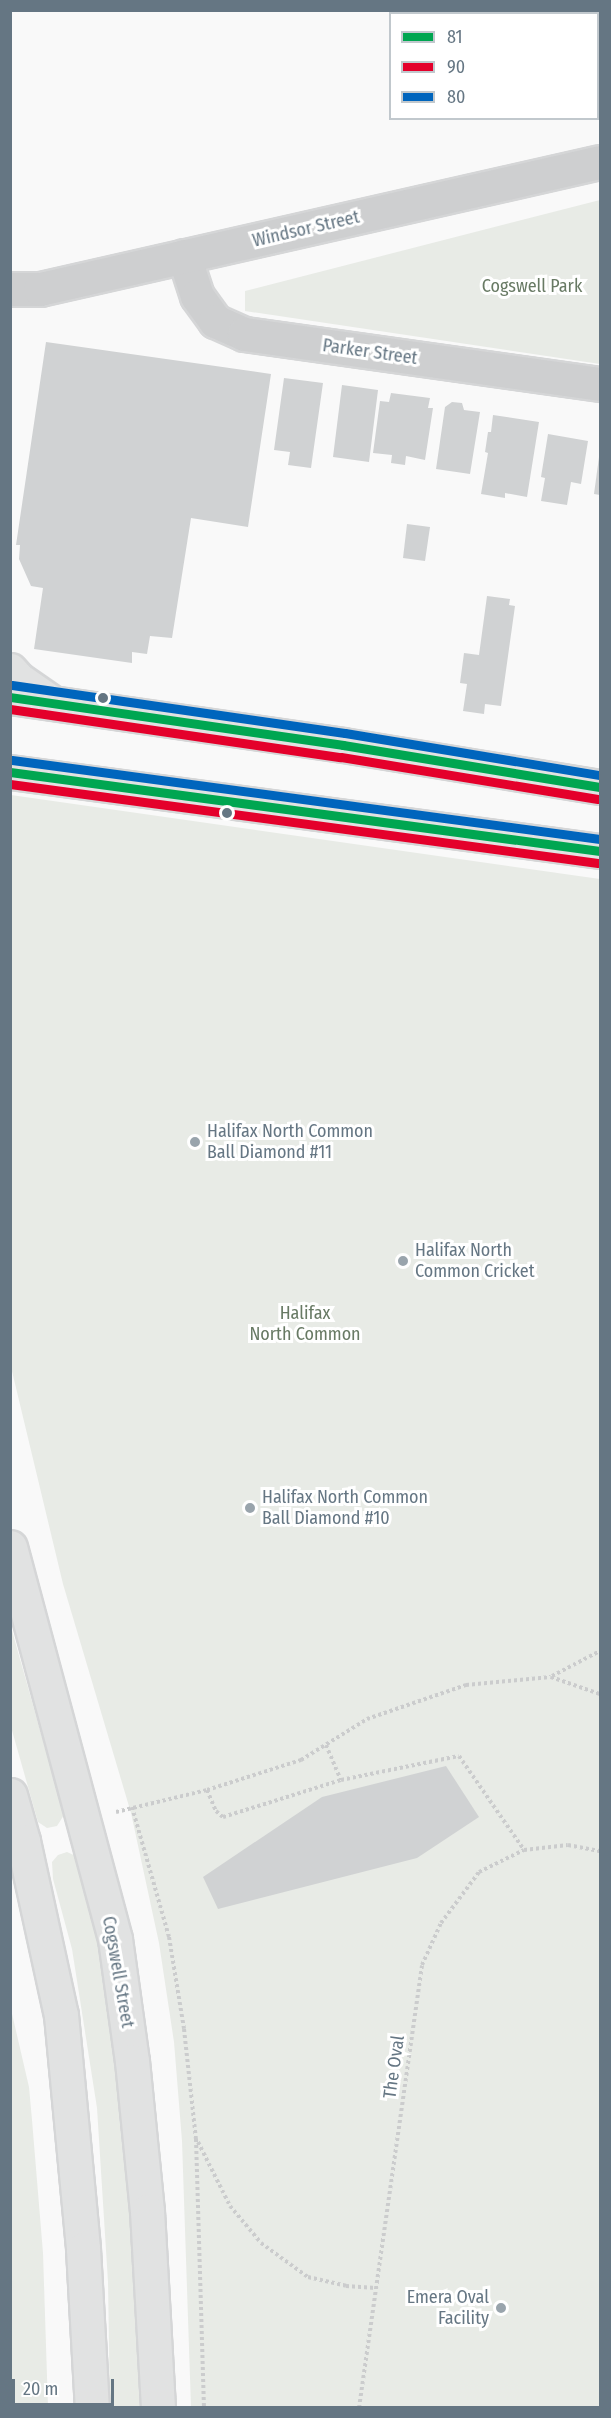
<!DOCTYPE html>
<style>
body{margin:0}
#map{position:relative;width:611px;height:2418px;overflow:hidden;background:#f9f9f9;font-family:"Fira Sans Condensed",sans-serif}
div>[style]{position:absolute}
[style*='--x']{left:calc(var(--x)*1px);top:calc(var(--y)*1px);width:calc(var(--w)*1px);rotate:calc(var(--a)*1deg)}
.green>*{inset:0;background:#e8ebe6}
.building>*{inset:0;background:#d0d2d3}
.path>*{height:4px;margin-top:-2px;transform-origin:0;background:repeating-linear-gradient(90deg,#cbcccd 0 3px,transparent 0 6px)}
.roads{filter:drop-shadow(2px 0 #d5d6d7) drop-shadow(-2px 0 #d5d6d7) drop-shadow(0 2px #d5d6d7) drop-shadow(0 -2px #d5d6d7)}
.minor>*{height:33px;margin:-16.5px;padding:0 16.5px;transform-origin:16.5px;border-radius:16.5px;background:#cecfd0}
.major>*{height:33px;margin:-16.5px;padding:0 16.5px;transform-origin:16.5px;border-radius:16.5px;background:#e1e2e2}
.bus-1>*{height:9px;margin:-4.5px;padding:0 4.5px;transform-origin:4.5px;border-radius:4.5px;background:#00a651}
.bus-2>*{height:9px;margin:-4.5px;padding:0 4.5px;transform-origin:4.5px;border-radius:4.5px;background:#e4002b}
.bus-3>*{height:9px;margin:-4.5px;padding:0 4.5px;transform-origin:4.5px;border-radius:4.5px;background:#0065bd}
.dots>*{width:16px;height:16px;translate:-50% -50%;box-sizing:border-box;border:3px solid #fff;border-radius:50%}
span{translate:-50% -50%;white-space:nowrap;text-align:center;line-height:1.15;-webkit-text-stroke:6px #fff;paint-order:stroke}
.street-label{font-size:18px;color:#657683}
.park-label{font-size:18px;color:#687a64}
.poi-label{font-size:18px;color:#657683}
.left{translate:0 -50%;text-align:left}
.right{translate:-100% -50%;text-align:right}
.frame{position:absolute;inset:0;border:12px solid #657683;pointer-events:none}
.legend{position:absolute;left:389px;top:12px;width:210px;height:108px;box-sizing:border-box;background:#fff;border:2px solid #c1c8cd;margin:0;padding:8px 10px;list-style:none;font-size:18px;color:#657683}
.legend li{display:flex;align-items:center;gap:12px;height:30px}
.legend b{width:30px;border:2px solid #c1c8cd}
.scale{position:absolute;left:12px;top:2379px;width:102px;height:27px;box-sizing:border-box;border:3px solid #657683;border-top:0;padding-left:8px;font-size:18px;line-height:21px;white-space:nowrap;color:#657683;-webkit-text-stroke:4px #fff;paint-order:stroke}
</style>
<div id="map">
<div class="green">
<i style="clip-path:polygon(600px 200px,600px 364px,245px 311px,245px 291px)"></i>
<i style="clip-path:polygon(11px 795px,600px 879px,600px 2407px,191px 2407px,182px 2141px,174px 2042px,159px 1943px,131px 1813px,63px 1584px,11px 1367px)"></i>
<i style="clip-path:polygon(11px 1627px,64px 1815px,57px 1826px,47px 1828px,38px 1822px,11px 1727px)"></i>
<i style="clip-path:polygon(67px 1852px,78px 1857px,103px 1948px,113px 2018px,118px 2098px,131px 2171px,140px 2407px,110px 2407px,108px 2282px,97px 2108px,72px 1949px,53px 1879px,52px 1862px,58px 1855px)"></i>
<i style="clip-path:polygon(10px 2005px,29px 2087px,32px 2120px,43px 2253px,48px 2407px,11px 2407px)"></i>
</div>
<div class="building">
<i style="clip-path:polygon(46px 342px,271px 374px,248px 527px,191px 518px,172px 638px,150px 636px,147px 654px,132px 652px,132px 663px,34px 649px,43px 588px,31px 586px,19px 559px,20px 545px,16px 545px)"></i>
<i style="clip-path:polygon(284px 378px,323px 383px,311px 468px,288px 465px,290px 452px,274px 450px)"></i>
<i style="clip-path:polygon(342px 385px,378px 390px,369px 462px,333px 457px)"></i>
<i style="clip-path:polygon(391px 393px,430px 398px,428px 408px,433px 408px,425px 460px,406px 456px,405px 465px,391px 463px,392px 455px,373px 453px,380px 401px,389px 402px)"></i>
<i style="clip-path:polygon(452px 402px,462px 403px,464px 410px,480px 412px,470px 474px,436px 469px,445px 407px)"></i>
<i style="clip-path:polygon(493px 415px,539px 422px,527px 497px,505px 493px,505px 498px,481px 494px,488px 453px,485px 452px,488px 432px,491px 432px)"></i>
<i style="clip-path:polygon(548px 434px,588px 441px,581px 484px,571px 482px,567px 505px,541px 501px,545px 478px,541px 477px)"></i>
<i style="clip-path:polygon(599px 457px,600px 457px,600px 495px,594px 494px)"></i>
<i style="clip-path:polygon(407px 524px,430px 527px,425px 561px,403px 558px)"></i>
<i style="clip-path:polygon(487px 596px,510px 599px,509px 605px,515px 606px,501px 706px,485px 704px,484px 714px,463px 711px,467px 684px,460px 683px,464px 653px,479px 655px)"></i>
<i style="clip-path:polygon(446px 1766px,479px 1817px,417px 1858px,218px 1909px,203px 1877px,322px 1797px)"></i>
</div>
<div class="path">
<i style="--x:552;--y:1676;--w:54;--a:-27.5"></i>
<i style="--x:326;--y:1745;--w:38;--a:67"></i>
<i style="--x:207;--y:1790;--w:23;--a:67"></i>
<i style="--x:216;--y:1811;--w:9;--a:41"></i>
<i style="--x:223;--y:1817;--w:124;--a:-17.4"></i>
<i style="--x:341;--y:1780;--w:120;--a:-11.5"></i>
<i style="--x:459;--y:1756;--w:114;--a:55.3"></i>
<i style="--x:132;--y:1807;--w:135;--a:74.1"></i>
<i style="--x:169;--y:1937;--w:93;--a:80.7"></i>
<i style="--x:184;--y:2029;--w:111;--a:83.8"></i>
<i style="--x:196;--y:2139;--w:269;--a:88.3"></i>
<i style="--x:116;--y:1812;--w:94;--a:-13.6"></i>
<i style="--x:207;--y:1790;--w:99;--a:-17.7"></i>
<i style="--x:301;--y:1760;--w:78;--a:-31.8"></i>
<i style="--x:367;--y:1719;--w:105;--a:-19"></i>
<i style="--x:466;--y:1685;--w:85;--a:-5.4"></i>
<i style="--x:551;--y:1677;--w:52;--a:19.1"></i>
<i style="--x:198;--y:2142;--w:72;--a:63.4"></i>
<i style="--x:230;--y:2206;--w:48;--a:50"></i>
<i style="--x:261;--y:2243;--w:58;--a:35.9"></i>
<i style="--x:308;--y:2277;--w:39;--a:13"></i>
<i style="--x:346;--y:2286;--w:30;--a:4"></i>
<i style="--x:359;--y:2408;--w:447;--a:-81.9"></i>
<i style="--x:422;--y:1965;--w:46;--a:-65.7"></i>
<i style="--x:441;--y:1923;--w:64;--a:-53.3"></i>
<i style="--x:479;--y:1872;--w:50;--a:-26.1"></i>
<i style="--x:524;--y:1850;--w:44;--a:-6.5"></i>
<i style="--x:568;--y:1845;--w:33;--a:11"></i>
</div>
<div class="roads">
<div class="minor">
<i style="--x:184;--y:256;--w:42;--a:72"></i>
<i style="--x:197;--y:296;--w:31;--a:54"></i>
<i style="--x:215;--y:321;--w:32;--a:24"></i>
<i style="--x:244;--y:334;--w:359;--a:8"></i>
<i style="--x:10;--y:289;--w:30;--a:0"></i>
<i style="--x:40;--y:289;--w:574;--a:-12.78"></i>
</div>
<div class="major">
<i style="--x:10;--y:670;--w:12;--a:48"></i>
<i style="--x:18;--y:679;--w:40;--a:34.9"></i>
<i style="--x:10;--y:697;--w:336;--a:8.2"></i>
<i style="--x:343;--y:745;--w:260;--a:9.3"></i>
<i style="--x:10;--y:772;--w:595;--a:7.63"></i>
<i style="--x:10;--y:1547;--w:406;--a:75"></i>
<i style="--x:115;--y:1939;--w:123;--a:82.1"></i>
<i style="--x:132;--y:2061;--w:151;--a:84.3"></i>
<i style="--x:147;--y:2211;--w:197;--a:86.8"></i>
<i style="--x:10;--y:1795;--w:48;--a:74.2"></i>
<i style="--x:23;--y:1841;--w:178;--a:77.7"></i>
<i style="--x:61;--y:2015;--w:235;--a:84.6"></i>
<i style="--x:83;--y:2249;--w:159;--a:86.8"></i>
</div>
</div>
<div class="bus-1">
<i style="--x:10;--y:697;--w:336;--a:8.2"></i>
<i style="--x:343;--y:745;--w:260;--a:9.3"></i>
<i style="--x:10;--y:772;--w:595;--a:7.63"></i>
</div>
<div class="bus-2">
<i style="--x:10;--y:709;--w:334;--a:8.3"></i>
<i style="--x:341;--y:757;--w:260;--a:9.3"></i>
<i style="--x:10;--y:784;--w:593;--a:7.65"></i>
</div>
<div class="bus-3">
<i style="--x:12;--y:685;--w:336;--a:8.2"></i>
<i style="--x:345;--y:733;--w:258;--a:9.4"></i>
<i style="--x:12;--y:760;--w:593;--a:7.65"></i>
</div>
<div class="dots">
<i style="left:103px;top:698px;background:#657683"></i>
<i style="left:227px;top:813px;background:#657683"></i>
<i style="left:195px;top:1142px;background:#99a4ac"></i>
<i style="left:403px;top:1261px;background:#99a4ac"></i>
<i style="left:250px;top:1508px;background:#99a4ac"></i>
<i style="left:501px;top:2308px;background:#99a4ac"></i>
</div>
<div class="street-label">
<span style="left:306px;top:229px;rotate:-13deg">Windsor Street</span>
<span style="left:370px;top:352px;rotate:8deg">Parker Street</span>
<span style="left:118px;top:1972px;rotate:80deg">Cogswell Street</span>
<span style="left:394px;top:2067px;rotate:-82deg">The Oval</span>
</div>
<div class="park-label">
<span style="left:532px;top:286px">Cogswell Park</span>
<span style="left:305px;top:1324px">Halifax<br>North Common</span>
</div>
<div class="poi-label">
<span class="left" style="left:207px;top:1142px">Halifax North Common<br>Ball Diamond #11</span>
<span class="left" style="left:415px;top:1261px">Halifax North<br>Common Cricket</span>
<span class="left" style="left:262px;top:1508px">Halifax North Common<br>Ball Diamond #10</span>
<span class="right" style="left:489px;top:2308px">Emera Oval<br>Facility</span>
</div>
<div class="frame"></div>
<ul class="legend">
<li><b style="height:8px;background:#00a651"></b>81</li>
<li><b style="height:8px;background:#e4002b"></b>90</li>
<li><b style="height:8px;background:#0065bd"></b>80</li>
</ul>
<div class="scale">20 m</div>
</div>
